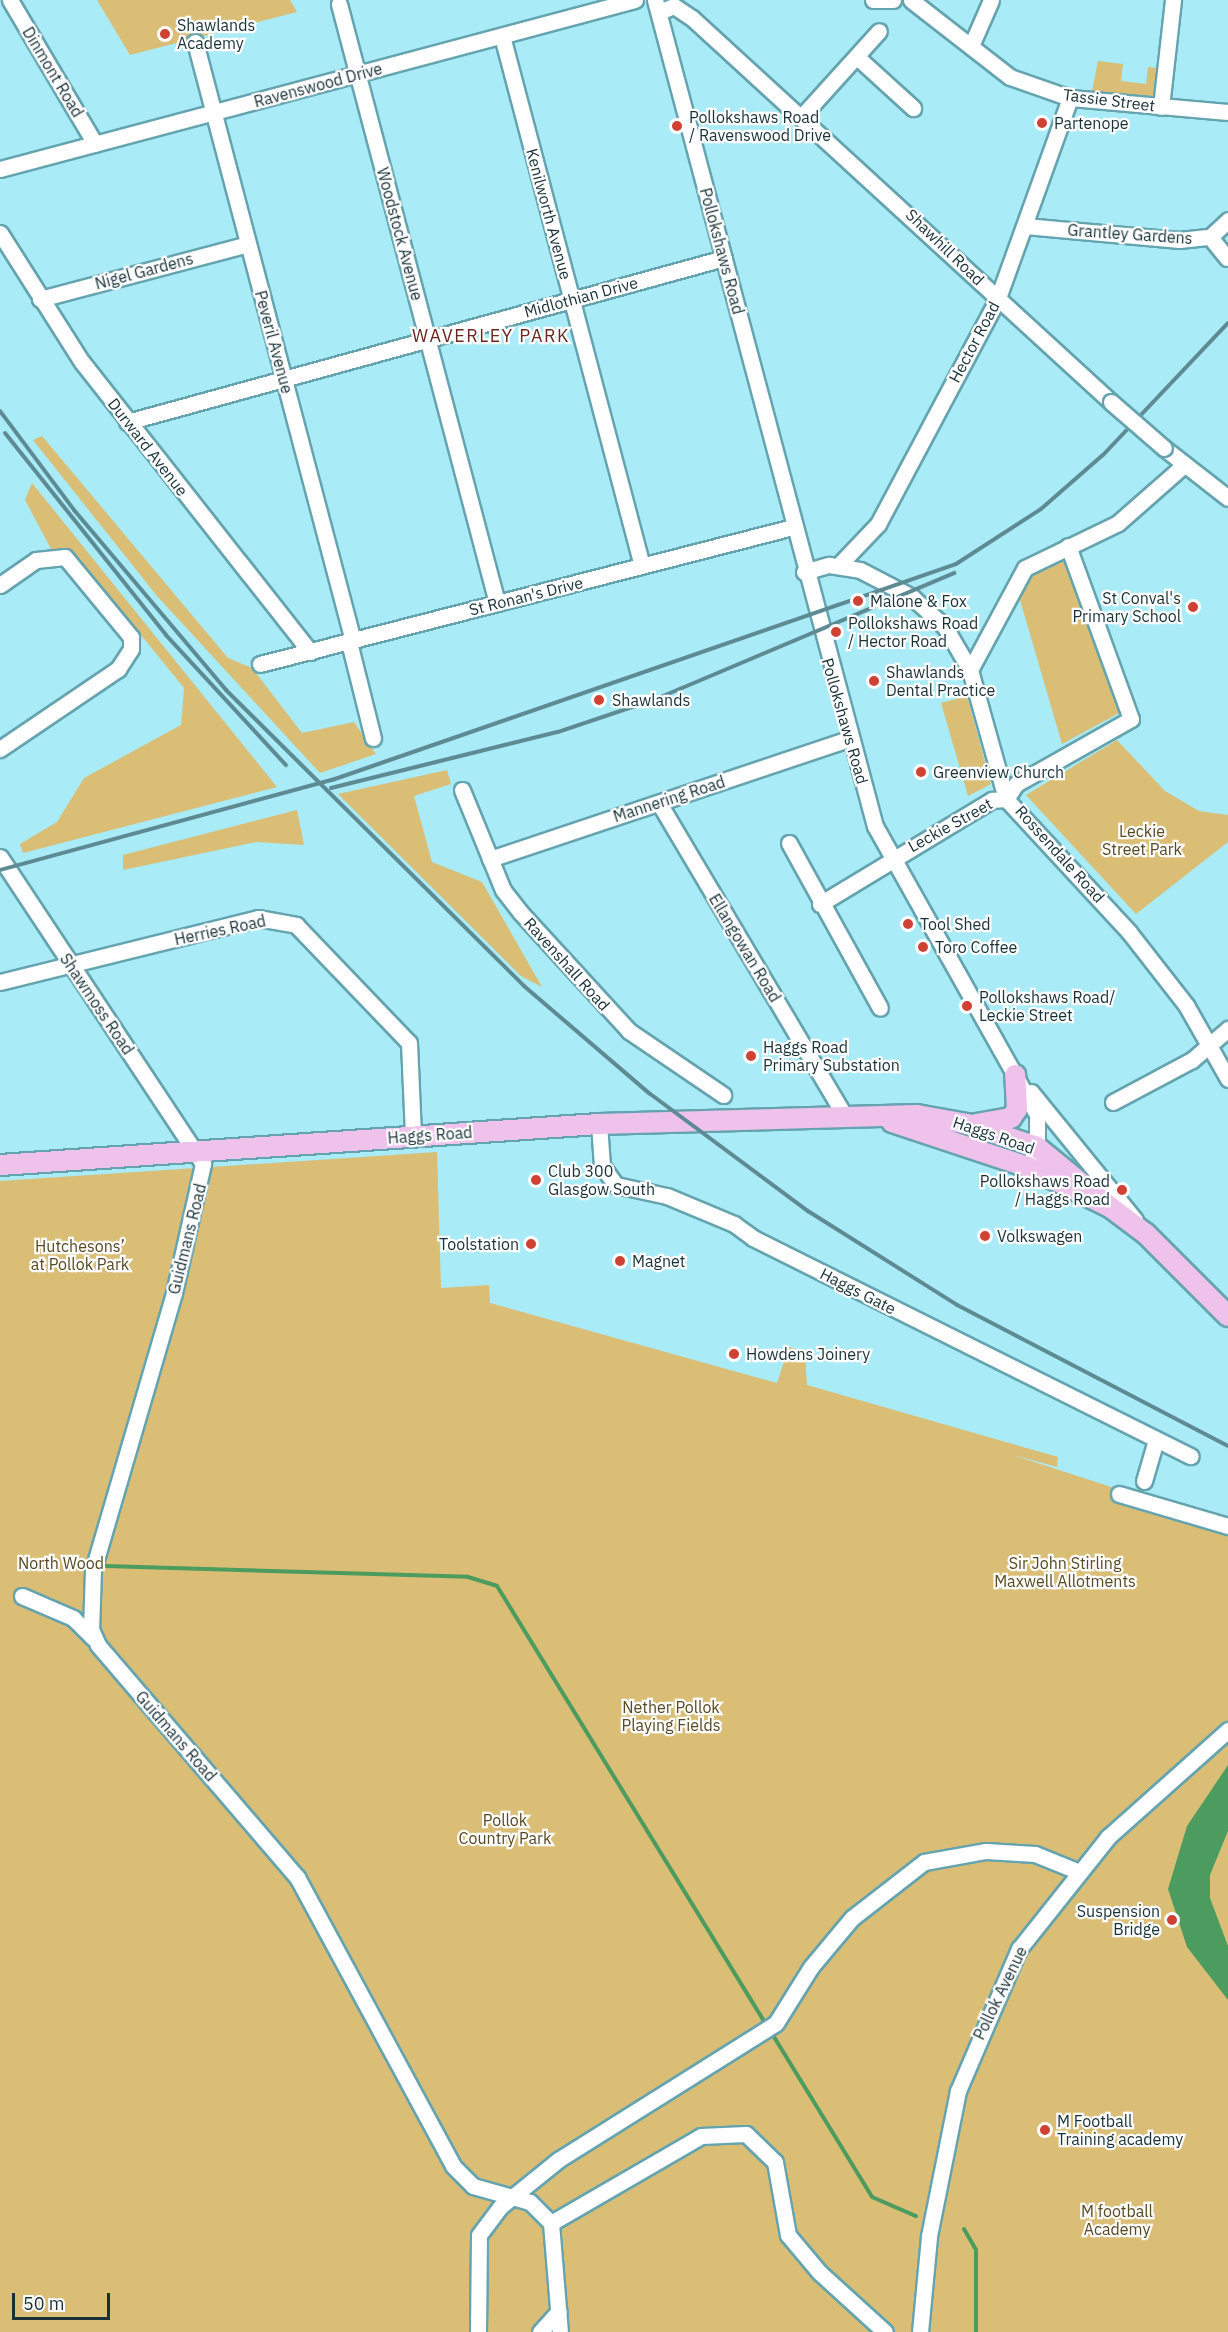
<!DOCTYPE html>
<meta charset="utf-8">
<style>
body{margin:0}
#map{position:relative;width:1228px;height:2332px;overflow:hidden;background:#a9ebf6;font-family:"IBM Plex Sans",sans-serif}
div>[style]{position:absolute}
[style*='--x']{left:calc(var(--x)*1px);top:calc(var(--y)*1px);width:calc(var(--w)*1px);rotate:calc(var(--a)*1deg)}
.green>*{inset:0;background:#dabe76}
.water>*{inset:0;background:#4c9c5f}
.stream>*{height:4px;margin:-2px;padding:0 2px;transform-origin:2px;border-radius:2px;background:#4c9c5f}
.roads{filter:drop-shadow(2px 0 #65a4af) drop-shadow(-2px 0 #65a4af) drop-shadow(0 2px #65a4af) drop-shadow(0 -2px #65a4af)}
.minor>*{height:15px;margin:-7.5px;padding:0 7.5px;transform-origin:7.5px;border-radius:7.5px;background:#fff}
.major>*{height:20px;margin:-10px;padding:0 10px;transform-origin:10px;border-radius:10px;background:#efc2ec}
.rail>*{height:4px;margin:-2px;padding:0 2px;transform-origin:2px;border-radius:2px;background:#5e8b93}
.bridges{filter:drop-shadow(2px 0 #65a4af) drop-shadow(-2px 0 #65a4af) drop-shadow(0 2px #65a4af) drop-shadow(0 -2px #65a4af)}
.minor-bridge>*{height:15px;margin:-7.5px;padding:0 7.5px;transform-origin:7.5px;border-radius:7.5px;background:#fff}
.dots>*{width:16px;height:16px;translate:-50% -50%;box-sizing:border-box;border:3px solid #fff;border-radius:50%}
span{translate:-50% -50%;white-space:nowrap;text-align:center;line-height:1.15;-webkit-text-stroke:4.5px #fff;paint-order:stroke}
.poi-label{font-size:16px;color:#173136}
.left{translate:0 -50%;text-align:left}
.right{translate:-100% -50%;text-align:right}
.street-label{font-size:16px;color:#173136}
.park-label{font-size:16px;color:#584922}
.neighbourhood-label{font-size:18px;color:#6b271f;letter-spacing:1.5px}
.scale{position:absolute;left:12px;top:2293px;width:98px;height:27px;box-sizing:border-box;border:3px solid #173136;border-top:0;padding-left:8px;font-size:18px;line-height:21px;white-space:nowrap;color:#173136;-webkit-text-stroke:4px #fff;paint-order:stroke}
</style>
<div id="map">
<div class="green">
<i style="clip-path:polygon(97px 0,290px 0,297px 12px,130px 55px)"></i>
<i style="clip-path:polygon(1098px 61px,1123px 64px,1121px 81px,1146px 84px,1148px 67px,1156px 68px,1153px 96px,1092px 91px)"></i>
<i style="clip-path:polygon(42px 436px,228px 658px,252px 668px,302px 733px,354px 722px,376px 754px,320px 773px,157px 596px,33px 440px)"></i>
<i style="clip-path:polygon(32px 483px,277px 787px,23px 853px,20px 844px,57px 822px,84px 778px,181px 725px,184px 688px,73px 551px,51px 549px,25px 500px)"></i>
<i style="clip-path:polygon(1065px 557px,1123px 711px,1062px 744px,1020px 600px,1027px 578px)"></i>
<i style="clip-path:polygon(967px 696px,991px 784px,968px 796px,941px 703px)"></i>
<i style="clip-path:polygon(1117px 740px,1165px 791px,1199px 811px,1228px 815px,1228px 842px,1136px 914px,1026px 795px)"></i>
<i style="clip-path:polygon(447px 770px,451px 784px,414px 796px,432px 862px,482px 882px,542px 987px,521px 976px,338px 794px)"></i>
<i style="clip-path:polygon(297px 810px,304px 845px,256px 842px,123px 870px,123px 855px)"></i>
<i style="clip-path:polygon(437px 1152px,441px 1288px,489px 1285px,490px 1303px,777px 1383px,789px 1347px,805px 1352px,807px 1385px,1058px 1457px,1057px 1467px,1013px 1455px,1228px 1525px,1228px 2332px,0 2332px,0 1181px)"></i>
</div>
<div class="water">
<i style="clip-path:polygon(1228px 1765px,1228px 1831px,1210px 1875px,1210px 1898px,1228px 1946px,1228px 2000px,1187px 1947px,1168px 1889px,1187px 1826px)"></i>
</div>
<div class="stream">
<i style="--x:106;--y:1566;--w:362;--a:1.7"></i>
<i style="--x:468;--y:1577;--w:30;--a:17"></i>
<i style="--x:497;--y:1586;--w:516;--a:58.47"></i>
<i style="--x:771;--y:2032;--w:193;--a:58.5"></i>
<i style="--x:872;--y:2197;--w:48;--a:23.4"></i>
<i style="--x:964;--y:2229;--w:24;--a:60"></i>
<i style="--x:976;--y:2250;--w:82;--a:90"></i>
</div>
<div class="roads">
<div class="minor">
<i style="--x:10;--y:0;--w:167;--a:59.4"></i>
<i style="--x:655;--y:0;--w:855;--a:75.09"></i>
<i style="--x:875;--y:826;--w:331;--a:60.7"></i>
<i style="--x:1037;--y:1115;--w:32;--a:90"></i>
<i style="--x:1037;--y:1147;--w:22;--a:114"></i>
<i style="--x:873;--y:0;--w:20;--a:0"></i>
<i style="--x:911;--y:0;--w:125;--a:37.9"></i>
<i style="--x:1010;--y:77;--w:64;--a:19.3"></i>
<i style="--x:1070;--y:98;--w:159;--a:5.1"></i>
<i style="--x:339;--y:4;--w:619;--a:75.22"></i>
<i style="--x:659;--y:12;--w:16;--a:-22"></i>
<i style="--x:674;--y:6;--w:22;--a:34"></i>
<i style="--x:692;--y:18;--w:568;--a:42.5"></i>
<i style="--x:502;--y:36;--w:548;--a:75.2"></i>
<i style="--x:195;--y:42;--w:619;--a:75.22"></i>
<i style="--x:971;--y:46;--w:50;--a:-66.5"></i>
<i style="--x:857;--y:57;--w:76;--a:42.3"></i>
<i style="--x:1161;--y:107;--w:108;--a:-83.6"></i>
<i style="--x:803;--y:115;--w:113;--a:-47.9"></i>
<i style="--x:0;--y:169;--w:657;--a:-14.9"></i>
<i style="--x:1025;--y:226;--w:155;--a:5.2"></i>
<i style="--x:1179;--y:240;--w:31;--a:-6"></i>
<i style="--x:1210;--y:237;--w:25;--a:-43"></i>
<i style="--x:0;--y:233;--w:153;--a:57.6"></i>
<i style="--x:82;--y:362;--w:369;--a:51.8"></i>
<i style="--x:1210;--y:237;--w:27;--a:51"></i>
<i style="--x:40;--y:299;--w:215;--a:-14.8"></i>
<i style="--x:127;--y:422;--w:619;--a:-15.36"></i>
<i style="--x:1164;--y:448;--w:81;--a:38"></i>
<i style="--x:838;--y:566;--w:58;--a:-46.4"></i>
<i style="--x:878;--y:524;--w:256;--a:-62"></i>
<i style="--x:998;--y:298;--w:213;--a:-70.2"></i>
<i style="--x:804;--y:572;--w:26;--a:-16"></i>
<i style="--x:829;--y:565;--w:31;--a:9"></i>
<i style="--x:860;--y:570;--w:59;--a:27.4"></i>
<i style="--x:912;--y:597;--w:45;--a:42.3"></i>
<i style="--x:945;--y:627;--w:50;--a:59.8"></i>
<i style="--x:970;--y:670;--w:134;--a:74.4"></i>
<i style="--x:1006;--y:799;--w:181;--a:47.2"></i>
<i style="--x:1129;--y:932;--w:93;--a:52"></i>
<i style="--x:1186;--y:1005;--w:85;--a:60.4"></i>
<i style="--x:0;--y:585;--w:44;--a:-34.8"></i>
<i style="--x:36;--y:560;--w:29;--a:-6"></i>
<i style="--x:65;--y:557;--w:104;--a:50.5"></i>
<i style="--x:131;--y:637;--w:12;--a:90"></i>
<i style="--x:131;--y:649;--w:24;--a:123"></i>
<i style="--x:118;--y:669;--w:143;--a:145.9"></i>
<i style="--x:349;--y:642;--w:99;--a:76"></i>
<i style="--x:260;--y:664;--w:550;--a:-14.42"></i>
<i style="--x:970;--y:670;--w:116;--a:-61.7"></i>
<i style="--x:1025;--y:568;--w:103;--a:-25.8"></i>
<i style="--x:1118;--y:523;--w:88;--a:-41.3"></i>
<i style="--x:462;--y:790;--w:108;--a:67.7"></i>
<i style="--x:503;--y:890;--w:29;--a:52"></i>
<i style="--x:521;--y:913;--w:160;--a:47.5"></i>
<i style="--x:629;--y:1031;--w:114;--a:34.2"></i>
<i style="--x:659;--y:803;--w:362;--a:59.3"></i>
<i style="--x:789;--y:843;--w:188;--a:61.1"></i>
<i style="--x:0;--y:857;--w:368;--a:56.5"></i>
<i style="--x:203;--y:1164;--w:132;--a:102.7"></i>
<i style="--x:174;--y:1293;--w:289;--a:106.3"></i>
<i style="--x:93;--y:1570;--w:59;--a:91.9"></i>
<i style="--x:91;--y:1629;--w:17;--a:66"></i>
<i style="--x:98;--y:1645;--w:306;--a:49.4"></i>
<i style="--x:297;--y:1877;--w:328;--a:61.6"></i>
<i style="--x:453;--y:2166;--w:28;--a:45"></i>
<i style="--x:473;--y:2186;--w:59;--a:15.7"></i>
<i style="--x:530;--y:2202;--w:30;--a:45"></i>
<i style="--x:551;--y:2223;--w:109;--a:85.3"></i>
<i style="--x:490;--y:859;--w:378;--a:-18.5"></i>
<i style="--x:820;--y:904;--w:201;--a:-31.2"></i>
<i style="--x:992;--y:800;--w:14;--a:-4"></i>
<i style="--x:1006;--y:799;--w:18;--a:-56"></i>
<i style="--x:1016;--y:784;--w:132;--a:-29.5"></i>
<i style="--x:1131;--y:719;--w:184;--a:-110"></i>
<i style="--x:0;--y:982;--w:266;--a:-13.9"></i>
<i style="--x:258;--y:918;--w:39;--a:10"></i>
<i style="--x:296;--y:925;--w:163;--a:46.2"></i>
<i style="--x:409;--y:1043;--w:93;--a:87.5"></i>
<i style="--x:1031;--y:1092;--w:165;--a:50.9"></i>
<i style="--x:1113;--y:1102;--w:89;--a:-28"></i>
<i style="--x:1192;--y:1060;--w:48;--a:-40.7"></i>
<i style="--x:599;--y:1124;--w:42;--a:85.9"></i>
<i style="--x:602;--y:1166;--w:24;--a:54"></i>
<i style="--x:616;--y:1185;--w:52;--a:12.2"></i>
<i style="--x:667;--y:1196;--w:73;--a:22.7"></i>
<i style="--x:734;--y:1224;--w:24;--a:36"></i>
<i style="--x:753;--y:1238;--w:489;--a:26.5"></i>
<i style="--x:1144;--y:1481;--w:43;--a:-73.7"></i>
<i style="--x:1119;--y:1494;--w:114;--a:16.4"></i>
<i style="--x:22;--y:1596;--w:56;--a:23.3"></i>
<i style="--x:73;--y:1618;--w:28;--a:45"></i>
<i style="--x:551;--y:2223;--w:173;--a:-30.1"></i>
<i style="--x:701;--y:2136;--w:45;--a:-2.5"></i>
<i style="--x:746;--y:2134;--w:40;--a:44"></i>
<i style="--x:775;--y:2162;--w:74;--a:79.9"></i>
<i style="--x:788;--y:2235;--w:48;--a:50"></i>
<i style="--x:819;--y:2272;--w:89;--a:42.3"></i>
<i style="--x:478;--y:2332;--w:97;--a:-89.4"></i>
<i style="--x:479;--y:2235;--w:35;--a:-53"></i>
<i style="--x:500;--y:2207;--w:75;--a:-39"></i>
<i style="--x:558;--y:2160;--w:257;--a:-32.1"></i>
<i style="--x:776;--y:2023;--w:66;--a:-58"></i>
<i style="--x:811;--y:1967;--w:64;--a:-50.1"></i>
<i style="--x:852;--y:1918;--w:91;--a:-37.9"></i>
<i style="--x:924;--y:1862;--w:63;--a:-10.1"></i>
<i style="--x:986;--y:1851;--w:49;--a:3.5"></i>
<i style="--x:1035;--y:1854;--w:45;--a:22"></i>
<i style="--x:540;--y:2332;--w:28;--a:-48"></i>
<i style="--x:920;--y:2332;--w:96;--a:-84.6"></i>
<i style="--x:929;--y:2236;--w:148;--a:-78.7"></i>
<i style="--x:958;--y:2091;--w:155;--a:-66.8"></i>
<i style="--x:1019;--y:1949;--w:143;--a:-51.5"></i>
<i style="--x:1108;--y:1837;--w:161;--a:-41.7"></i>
</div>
<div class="major">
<i style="--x:892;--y:1122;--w:143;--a:18.3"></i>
<i style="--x:1028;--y:1167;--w:91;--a:26"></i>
<i style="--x:1110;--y:1207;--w:45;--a:36.9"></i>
<i style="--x:1146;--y:1234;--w:116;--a:45"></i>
<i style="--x:976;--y:1124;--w:36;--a:-10"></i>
<i style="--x:1011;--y:1118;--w:11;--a:-56"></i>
<i style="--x:1017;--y:1109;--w:34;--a:-93"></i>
<i style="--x:0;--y:1165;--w:600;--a:-3.92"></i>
<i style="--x:599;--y:1124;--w:318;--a:-1.6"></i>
<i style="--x:917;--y:1115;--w:51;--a:10.2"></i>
<i style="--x:967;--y:1124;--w:74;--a:18.2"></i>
<i style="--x:1037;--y:1147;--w:94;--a:39.4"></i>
</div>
</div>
<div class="rail">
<i style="--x:0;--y:411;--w:124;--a:53.2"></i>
<i style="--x:74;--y:510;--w:236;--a:49.8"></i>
<i style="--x:226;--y:690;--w:420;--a:44.8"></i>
<i style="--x:524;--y:986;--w:165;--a:40.6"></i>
<i style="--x:649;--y:1093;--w:198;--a:36.6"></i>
<i style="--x:808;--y:1211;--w:176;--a:32.2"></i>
<i style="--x:957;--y:1305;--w:305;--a:27.5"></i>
<i style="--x:5;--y:433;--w:258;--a:51.4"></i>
<i style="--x:166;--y:635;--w:177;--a:47.3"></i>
<i style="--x:331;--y:788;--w:234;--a:-13.9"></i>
<i style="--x:558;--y:732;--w:103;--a:-18.6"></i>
<i style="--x:656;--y:699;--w:324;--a:-22.9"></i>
<i style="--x:0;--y:870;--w:344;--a:-15.2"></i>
<i style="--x:332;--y:780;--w:660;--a:-19.09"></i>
<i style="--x:956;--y:564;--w:101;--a:-32.9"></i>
<i style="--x:1041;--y:509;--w:82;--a:-41.1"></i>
<i style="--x:1103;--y:455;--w:182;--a:-46.6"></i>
</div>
<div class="bridges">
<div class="minor-bridge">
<i style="--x:1111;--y:402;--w:70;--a:41"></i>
</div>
</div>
<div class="dots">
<i style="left:165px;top:34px;background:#ce4133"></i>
<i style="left:1042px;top:123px;background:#ce4133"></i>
<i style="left:677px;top:126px;background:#ce4133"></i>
<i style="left:858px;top:601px;background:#ce4133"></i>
<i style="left:1193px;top:607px;background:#ce4133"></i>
<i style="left:836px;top:632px;background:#ce4133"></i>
<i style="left:874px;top:681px;background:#ce4133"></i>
<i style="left:599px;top:700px;background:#ce4133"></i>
<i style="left:921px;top:772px;background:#ce4133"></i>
<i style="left:908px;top:924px;background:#ce4133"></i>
<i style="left:923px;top:947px;background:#ce4133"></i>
<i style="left:967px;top:1006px;background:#ce4133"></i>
<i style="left:751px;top:1056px;background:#ce4133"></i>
<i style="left:536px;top:1180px;background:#ce4133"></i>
<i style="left:1122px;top:1190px;background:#ce4133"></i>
<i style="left:985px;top:1236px;background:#ce4133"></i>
<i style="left:531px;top:1244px;background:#ce4133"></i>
<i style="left:620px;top:1261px;background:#ce4133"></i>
<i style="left:734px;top:1354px;background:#ce4133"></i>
<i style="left:1172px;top:1920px;background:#ce4133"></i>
<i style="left:1045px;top:2130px;background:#ce4133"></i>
</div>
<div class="poi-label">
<span class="left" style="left:177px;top:34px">Shawlands<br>Academy</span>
<span class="left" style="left:689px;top:126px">Pollokshaws Road<br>/ Ravenswood Drive</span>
<span class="left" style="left:1054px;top:123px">Partenope</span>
<span class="right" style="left:1181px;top:607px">St Conval's<br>Primary School</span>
<span class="left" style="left:870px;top:601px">Malone &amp; Fox</span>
<span class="left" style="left:848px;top:632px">Pollokshaws Road<br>/ Hector Road</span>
<span class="left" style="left:886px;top:681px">Shawlands<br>Dental Practice</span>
<span class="left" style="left:612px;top:700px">Shawlands</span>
<span class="left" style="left:933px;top:772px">Greenview Church</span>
<span class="left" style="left:920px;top:924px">Tool Shed</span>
<span class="left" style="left:935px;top:947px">Toro Coffee</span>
<span class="left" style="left:979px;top:1006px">Pollokshaws Road/<br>Leckie Street</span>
<span class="left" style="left:763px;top:1056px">Haggs Road<br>Primary Substation</span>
<span class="left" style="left:548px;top:1180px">Club 300<br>Glasgow South</span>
<span class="right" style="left:1110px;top:1190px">Pollokshaws Road<br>/ Haggs Road</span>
<span class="left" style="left:997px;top:1236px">Volkswagen</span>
<span class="right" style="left:519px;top:1244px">Toolstation</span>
<span class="left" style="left:632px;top:1261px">Magnet</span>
<span class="left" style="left:746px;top:1354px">Howdens Joinery</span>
<span class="right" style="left:1160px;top:1920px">Suspension<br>Bridge</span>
<span class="left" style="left:1057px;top:2130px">M Football<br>Training academy</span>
</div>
<div class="street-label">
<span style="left:53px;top:72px;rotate:59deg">Dinmont Road</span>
<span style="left:318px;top:85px;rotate:-15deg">Ravenswood Drive</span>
<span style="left:1109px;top:100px;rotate:7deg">Tassie Street</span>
<span style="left:549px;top:214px;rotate:75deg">Kenilworth Avenue</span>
<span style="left:400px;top:234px;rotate:75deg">Woodstock Avenue</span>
<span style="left:1130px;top:234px;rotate:4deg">Grantley Gardens</span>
<span style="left:945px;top:247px;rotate:44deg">Shawhill Road</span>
<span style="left:722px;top:251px;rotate:75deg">Pollokshaws Road</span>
<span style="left:144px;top:271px;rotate:-15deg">Nigel Gardens</span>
<span style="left:581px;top:297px;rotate:-15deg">Midlothian Drive</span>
<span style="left:274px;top:342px;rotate:75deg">Peveril Avenue</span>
<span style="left:974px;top:342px;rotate:-62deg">Hector Road</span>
<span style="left:148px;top:447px;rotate:52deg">Durward Avenue</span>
<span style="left:526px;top:596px;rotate:-14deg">St Ronan's Drive</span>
<span style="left:845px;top:721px;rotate:74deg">Pollokshaws Road</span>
<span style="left:669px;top:799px;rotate:-18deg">Mannering Road</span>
<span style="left:950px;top:825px;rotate:-29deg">Leckie Street</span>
<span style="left:1060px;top:854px;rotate:48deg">Rossendale Road</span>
<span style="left:220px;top:930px;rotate:-12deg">Herries Road</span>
<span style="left:745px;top:948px;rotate:59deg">Ellangowan Road</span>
<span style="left:567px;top:964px;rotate:48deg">Ravenshall Road</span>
<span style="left:97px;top:1004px;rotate:56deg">Shawmoss Road</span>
<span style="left:430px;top:1135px;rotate:-4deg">Haggs Road</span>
<span style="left:994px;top:1135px;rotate:19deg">Haggs Road</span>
<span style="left:187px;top:1239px;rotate:-76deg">Guidmans Road</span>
<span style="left:858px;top:1291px;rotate:27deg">Haggs Gate</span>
<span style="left:176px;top:1736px;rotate:49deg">Guidmans Road</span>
<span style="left:1000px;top:1993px;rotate:-64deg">Pollok Avenue</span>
</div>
<div class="park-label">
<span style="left:1142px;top:840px">Leckie<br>Street Park</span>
<span style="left:80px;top:1255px">Hutchesons’<br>at Pollok Park</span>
<span style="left:61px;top:1563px">North Wood</span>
<span style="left:1065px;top:1572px">Sir John Stirling<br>Maxwell Allotments</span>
<span style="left:671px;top:1716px">Nether Pollok<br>Playing Fields</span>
<span style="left:505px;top:1829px">Pollok<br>Country Park</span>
<span style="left:1117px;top:2220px">M football<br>Academy</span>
</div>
<div class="neighbourhood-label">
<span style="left:491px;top:336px">WAVERLEY PARK</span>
</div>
<div class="scale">50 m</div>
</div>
